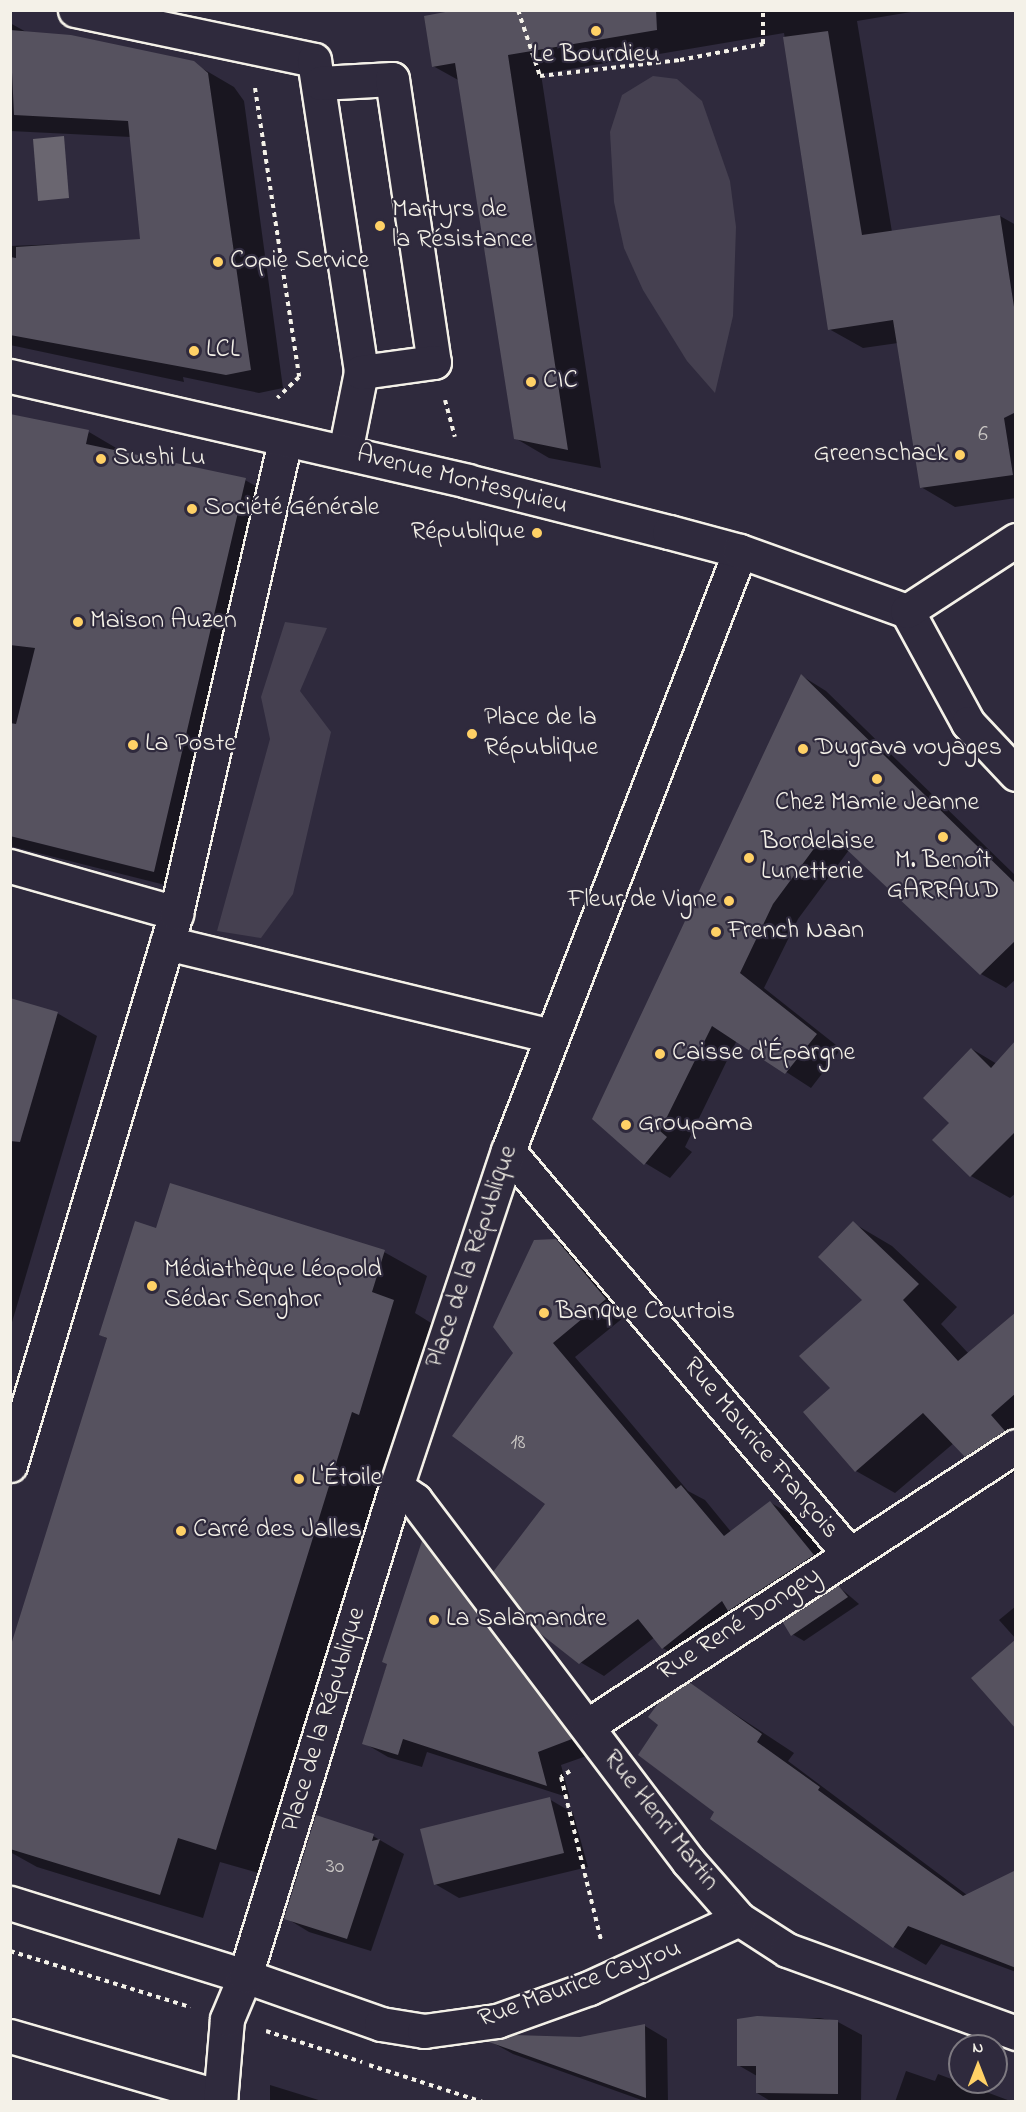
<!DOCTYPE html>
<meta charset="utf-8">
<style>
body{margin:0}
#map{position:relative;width:1026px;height:2112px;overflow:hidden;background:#2f2a3d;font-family:"Indie Flower",sans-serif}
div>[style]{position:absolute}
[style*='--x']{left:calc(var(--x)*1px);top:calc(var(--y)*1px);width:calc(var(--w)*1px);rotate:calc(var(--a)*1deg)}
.green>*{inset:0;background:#454050}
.water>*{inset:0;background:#6a6670}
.shadow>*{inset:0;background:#0007}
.building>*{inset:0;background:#56525f}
.path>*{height:4px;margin-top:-2px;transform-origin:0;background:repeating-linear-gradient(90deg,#f4f1e8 0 4.5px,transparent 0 9px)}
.roads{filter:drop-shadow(2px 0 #f4f1e8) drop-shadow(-2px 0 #f4f1e8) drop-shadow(0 2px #f4f1e8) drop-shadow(0 -2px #f4f1e8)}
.minor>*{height:33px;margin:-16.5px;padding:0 16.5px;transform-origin:16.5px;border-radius:16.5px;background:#2f2a3d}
.major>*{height:33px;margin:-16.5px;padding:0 16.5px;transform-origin:16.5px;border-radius:16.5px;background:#2f2a3d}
.dots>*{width:16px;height:16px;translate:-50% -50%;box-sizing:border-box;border:3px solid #2f2a3d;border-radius:50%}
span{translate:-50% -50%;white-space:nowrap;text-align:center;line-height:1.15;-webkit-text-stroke:4.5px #2f2a3d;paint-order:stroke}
.number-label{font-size:22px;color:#ccc9c6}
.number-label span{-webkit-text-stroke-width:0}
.poi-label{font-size:26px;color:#f4f1e8}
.left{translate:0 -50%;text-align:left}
.right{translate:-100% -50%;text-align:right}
.street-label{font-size:26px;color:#f4f1e8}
.frame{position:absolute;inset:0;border:12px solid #f4f1e8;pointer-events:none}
.north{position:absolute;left:948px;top:2034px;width:60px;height:60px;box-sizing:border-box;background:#2f2a3d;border:2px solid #7e7a81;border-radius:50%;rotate:0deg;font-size:16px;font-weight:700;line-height:24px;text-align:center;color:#f4f1e8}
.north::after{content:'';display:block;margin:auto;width:21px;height:27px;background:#ffd166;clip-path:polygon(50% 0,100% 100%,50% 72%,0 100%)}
</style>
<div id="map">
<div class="green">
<i style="clip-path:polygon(653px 76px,677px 79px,702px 101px,730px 181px,736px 227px,733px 316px,715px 393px,687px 361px,643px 290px,624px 248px,614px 202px,610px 132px,622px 95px)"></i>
<i style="clip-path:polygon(285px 622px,327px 628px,300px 691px,331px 732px,293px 894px,261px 938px,217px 931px,270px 739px,261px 697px)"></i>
</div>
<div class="water">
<i style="clip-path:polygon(64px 136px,69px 198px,38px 201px,33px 139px)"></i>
</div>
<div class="shadow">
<i style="clip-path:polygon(465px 10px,923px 10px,857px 21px,892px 232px,1000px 216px,1016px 225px,1016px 498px,955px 507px,921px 487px,898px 343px,863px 348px,829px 329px,784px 33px,541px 74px,601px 468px,549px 458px,515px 438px,460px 81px,433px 66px)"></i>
<i style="clip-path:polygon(10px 23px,28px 33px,193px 63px,234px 87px,244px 101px,283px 388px,259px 393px,183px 377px,184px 382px,10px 345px,10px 246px,141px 241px,131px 137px,10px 131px)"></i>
<i style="clip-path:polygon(89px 432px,123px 452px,245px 480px,280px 500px,189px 891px,10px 846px,10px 619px)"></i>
<i style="clip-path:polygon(802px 676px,826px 691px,1016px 876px,1016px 979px,1006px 988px,981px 974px,849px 850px,798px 919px,764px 988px,841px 1049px,811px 1088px,737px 1040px,685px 1147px,692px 1152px,670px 1178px,645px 1163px)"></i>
<i style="clip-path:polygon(10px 1000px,57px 1013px,97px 1036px,10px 1329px)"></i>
<i style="clip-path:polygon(972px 1049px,997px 1064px,1016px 1056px,1016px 1193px,1010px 1198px,971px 1176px,951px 1123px)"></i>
<i style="clip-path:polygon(171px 1185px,384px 1252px,427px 1276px,415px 1313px,436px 1326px,401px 1438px,395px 1436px,259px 1873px,220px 1862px,203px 1918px,37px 1867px,10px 1852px,10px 1653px,108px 1339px,101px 1335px,157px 1230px)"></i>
<i style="clip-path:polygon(853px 1223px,892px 1246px,957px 1307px,941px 1324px,969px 1354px,1016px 1314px,1016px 1471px,1005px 1478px,966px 1456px,954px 1443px,895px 1493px,856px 1471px,833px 1388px,864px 1300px)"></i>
<i style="clip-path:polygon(556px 1241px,580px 1255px,629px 1313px,575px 1357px,688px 1491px,705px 1500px,732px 1533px,771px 1503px,794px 1516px,836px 1569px,686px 1662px,663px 1648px,655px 1637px,604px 1676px,580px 1662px,515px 1353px)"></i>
<i style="clip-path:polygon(423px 1543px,446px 1556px,595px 1753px,561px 1765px,570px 1798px,427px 1752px,422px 1767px,388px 1757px,364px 1743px)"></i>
<i style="clip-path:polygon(838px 1586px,859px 1604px,804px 1641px,792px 1634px)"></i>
<i style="clip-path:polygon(1016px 1606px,1016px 1639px,999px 1620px)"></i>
<i style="clip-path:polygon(689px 1684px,794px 1753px,788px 1761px,967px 1895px,1016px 1872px,1016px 1972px,941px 1944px,926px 1965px,894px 1947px,716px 1812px)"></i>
<i style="clip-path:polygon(549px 1799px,573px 1813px,588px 1867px,459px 1898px,435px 1884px)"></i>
<i style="clip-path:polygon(373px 1836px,404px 1854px,371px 1951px,309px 1932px,286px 1918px)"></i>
<i style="clip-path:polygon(820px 2018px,838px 2022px,862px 2035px,861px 2102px,772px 2102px,757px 2093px,757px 2076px,738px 2065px,739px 2020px)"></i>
<i style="clip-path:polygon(645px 2026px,667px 2039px,668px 2102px,647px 2102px,513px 2054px,493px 2043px,580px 2038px)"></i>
<i style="clip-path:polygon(906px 2071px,935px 2081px,938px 2074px,1013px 2102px,895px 2102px)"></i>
<i style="clip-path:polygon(270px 2085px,325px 2102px,270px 2102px)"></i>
</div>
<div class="building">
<i style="clip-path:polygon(456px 10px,656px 10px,657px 30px,508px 55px,568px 450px,514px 439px,455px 63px,432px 67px,424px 16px)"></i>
<i style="clip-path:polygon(10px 30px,71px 35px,194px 61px,208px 73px,251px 370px,226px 375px,10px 335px,10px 257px,16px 258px,16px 247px,140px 239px,128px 121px,14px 115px)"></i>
<i style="clip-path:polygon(828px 31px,862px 235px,1000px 215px,1016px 320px,1016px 412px,1004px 418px,1013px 475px,920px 488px,893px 320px,828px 330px,783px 37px)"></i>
<i style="clip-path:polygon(10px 414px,89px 430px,86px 444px,246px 478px,154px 872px,10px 836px,10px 723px,16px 724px,35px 648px,10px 645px)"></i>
<i style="clip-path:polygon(801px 674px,1016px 884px,1016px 940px,980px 975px,827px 831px,773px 904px,740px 973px,817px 1034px,785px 1074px,712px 1026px,660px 1131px,667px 1137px,644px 1165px,592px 1119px)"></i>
<i style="clip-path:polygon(10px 998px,58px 1012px,20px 1142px,10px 1141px)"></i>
<i style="clip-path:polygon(1016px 1040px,1016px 1131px,970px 1177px,932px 1140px,949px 1123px,923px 1098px,971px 1048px,991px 1068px)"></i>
<i style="clip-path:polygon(170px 1183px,385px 1250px,372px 1292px,394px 1300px,359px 1415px,352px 1412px,216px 1850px,178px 1838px,160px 1895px,10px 1849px,10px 1648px,107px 1338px,99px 1335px,135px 1221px,156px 1228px)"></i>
<i style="clip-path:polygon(853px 1221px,919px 1284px,903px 1300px,958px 1361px,1016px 1312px,1016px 1393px,991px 1415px,1005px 1431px,965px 1457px,923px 1413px,855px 1472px,803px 1412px,830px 1388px,799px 1356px,862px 1300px,818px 1257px)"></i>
<i style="clip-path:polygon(556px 1239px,606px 1299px,553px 1343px,676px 1489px,681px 1485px,724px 1536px,770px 1501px,814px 1555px,728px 1611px,722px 1601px,662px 1649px,638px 1619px,579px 1664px,537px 1631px,493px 1572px,545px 1504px,452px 1436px,513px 1353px,493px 1327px,534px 1240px)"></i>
<i style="clip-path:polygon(422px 1541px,572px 1739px,538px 1752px,547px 1786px,403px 1739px,398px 1755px,362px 1744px,387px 1664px,382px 1662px)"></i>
<i style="clip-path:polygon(838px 1585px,848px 1597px,791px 1636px,782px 1621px)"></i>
<i style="clip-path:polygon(1016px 1639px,1016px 1729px,971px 1678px)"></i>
<i style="clip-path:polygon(689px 1682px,762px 1734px,757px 1742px,820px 1787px,818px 1790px,963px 1896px,1016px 1870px,1016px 1968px,908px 1926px,893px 1948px,710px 1819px,714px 1812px,638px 1755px,658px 1725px,648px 1717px,660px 1701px)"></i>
<i style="clip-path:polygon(550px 1797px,564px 1853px,434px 1885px,420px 1829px)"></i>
<i style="clip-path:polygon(316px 1815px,374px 1834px,372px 1841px,380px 1839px,347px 1939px,284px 1919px)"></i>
<i style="clip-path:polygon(757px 2016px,838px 2020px,838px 2094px,756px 2093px,756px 2066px,737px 2066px,737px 2019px)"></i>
<i style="clip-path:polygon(645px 2024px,646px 2098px,489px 2042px,513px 2035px,580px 2037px)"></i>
</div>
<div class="path">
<i style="--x:518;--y:10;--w:70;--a:71.6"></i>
<i style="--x:540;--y:76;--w:141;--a:-6.5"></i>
<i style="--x:680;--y:60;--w:85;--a:-10.9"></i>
<i style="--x:763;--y:44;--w:34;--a:-90"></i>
<i style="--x:255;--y:88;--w:292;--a:81.3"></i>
<i style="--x:299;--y:377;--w:30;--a:136"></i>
<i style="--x:445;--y:400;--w:38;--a:75"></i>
<i style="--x:570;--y:1771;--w:11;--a:146"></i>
<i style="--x:561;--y:1777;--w:168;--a:76.2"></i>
<i style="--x:10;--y:1951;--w:189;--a:17.3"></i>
<i style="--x:266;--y:2031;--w:101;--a:17.9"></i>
<i style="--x:369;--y:2065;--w:120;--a:18"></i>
</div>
<div class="roads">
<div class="minor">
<i style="--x:75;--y:10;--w:244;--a:11.8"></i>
<i style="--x:314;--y:60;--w:316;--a:81.4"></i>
<i style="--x:361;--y:372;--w:82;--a:101.3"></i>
<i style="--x:320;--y:83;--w:72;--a:-3.2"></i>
<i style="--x:392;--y:79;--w:286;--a:81.6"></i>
<i style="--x:434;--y:362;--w:74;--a:172.2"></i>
<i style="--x:10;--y:866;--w:173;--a:15.8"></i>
<i style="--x:167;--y:943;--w:396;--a:13.6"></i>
<i style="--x:508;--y:1151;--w:528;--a:49.76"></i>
<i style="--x:10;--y:1465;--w:576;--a:-73.26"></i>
<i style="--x:176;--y:913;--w:484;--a:-77"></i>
<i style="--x:396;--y:1487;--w:23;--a:34"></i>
<i style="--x:415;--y:1500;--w:453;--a:52.9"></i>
<i style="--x:688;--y:1861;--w:77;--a:48.7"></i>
<i style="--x:739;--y:1919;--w:57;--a:32.9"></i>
<i style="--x:787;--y:1950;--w:244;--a:19.9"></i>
<i style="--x:587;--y:1726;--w:512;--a:-33.13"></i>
<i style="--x:10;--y:1903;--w:246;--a:17.3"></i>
<i style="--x:245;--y:1976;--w:144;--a:19.4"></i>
<i style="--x:381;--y:2024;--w:44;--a:9.2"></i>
<i style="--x:424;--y:2031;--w:74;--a:-7.8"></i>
<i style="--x:497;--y:2021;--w:98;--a:-19.7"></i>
<i style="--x:589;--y:1988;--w:165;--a:-24.7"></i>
<i style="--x:10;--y:2036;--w:219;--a:16.2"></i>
<i style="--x:220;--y:2102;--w:83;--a:-85.2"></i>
<i style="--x:227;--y:2019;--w:47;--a:-67.3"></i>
<i style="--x:245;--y:1976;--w:512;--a:-72.84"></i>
<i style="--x:396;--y:1487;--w:354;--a:-71.6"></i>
<i style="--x:508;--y:1151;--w:643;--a:-68.86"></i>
</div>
<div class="major">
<i style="--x:10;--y:376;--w:469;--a:12.9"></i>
<i style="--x:467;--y:481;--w:208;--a:14.2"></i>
<i style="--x:669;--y:532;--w:73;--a:15"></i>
<i style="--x:740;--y:551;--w:177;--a:19.8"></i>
<i style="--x:907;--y:611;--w:128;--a:61.4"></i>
<i style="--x:968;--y:723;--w:70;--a:46.7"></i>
<i style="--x:907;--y:611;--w:130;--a:-33.1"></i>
</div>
</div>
<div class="dots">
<i style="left:596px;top:31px;background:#ffd166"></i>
<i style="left:380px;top:226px;background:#ffd166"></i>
<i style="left:218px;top:262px;background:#ffd166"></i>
<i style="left:194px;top:351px;background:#ffd166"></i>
<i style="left:531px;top:382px;background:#ffd166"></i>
<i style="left:960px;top:455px;background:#ffd166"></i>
<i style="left:101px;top:459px;background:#ffd166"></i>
<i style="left:192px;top:509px;background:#ffd166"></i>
<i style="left:537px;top:533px;background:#ffd166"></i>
<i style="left:78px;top:622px;background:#ffd166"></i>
<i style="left:472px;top:734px;background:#ffd166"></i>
<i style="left:133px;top:745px;background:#ffd166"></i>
<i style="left:803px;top:749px;background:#ffd166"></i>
<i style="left:877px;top:779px;background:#ffd166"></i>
<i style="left:943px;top:837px;background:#ffd166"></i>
<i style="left:749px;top:858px;background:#ffd166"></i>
<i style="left:729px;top:901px;background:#ffd166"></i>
<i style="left:716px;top:932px;background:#ffd166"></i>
<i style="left:660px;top:1054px;background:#ffd166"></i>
<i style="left:626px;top:1125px;background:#ffd166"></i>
<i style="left:152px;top:1286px;background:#ffd166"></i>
<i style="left:544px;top:1313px;background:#ffd166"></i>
<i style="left:299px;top:1479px;background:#ffd166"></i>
<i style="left:181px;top:1531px;background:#ffd166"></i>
<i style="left:434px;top:1620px;background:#ffd166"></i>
</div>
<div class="number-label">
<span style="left:983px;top:436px">6</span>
<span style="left:518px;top:1444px">18</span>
<span style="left:335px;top:1868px">30</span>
</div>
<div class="poi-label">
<span style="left:596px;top:56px">Le Bourdieu</span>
<span class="left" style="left:392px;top:226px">Martyrs de<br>la Résistance</span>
<span class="left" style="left:230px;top:262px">Copie Service</span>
<span class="left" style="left:206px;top:351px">LCL</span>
<span class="left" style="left:543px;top:382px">CIC</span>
<span class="right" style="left:948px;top:455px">Greenschack</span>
<span class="left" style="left:113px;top:459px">Sushi Lu</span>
<span class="left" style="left:204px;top:509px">Société Générale</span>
<span class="right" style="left:525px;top:533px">République</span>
<span class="left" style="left:90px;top:622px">Maison Auzen</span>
<span class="left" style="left:484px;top:734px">Place de la<br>République</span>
<span class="left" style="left:145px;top:745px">La Poste</span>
<span class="left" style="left:815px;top:749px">Dugrava voyages</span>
<span style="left:877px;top:804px">Chez Mamie Jeanne</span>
<span class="left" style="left:761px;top:858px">Bordelaise<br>Lunetterie</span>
<span style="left:943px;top:877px">M. Benoît<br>GARRAUD</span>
<span class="right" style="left:717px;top:901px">Fleur de Vigne</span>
<span class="left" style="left:728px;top:932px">French Naan</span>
<span class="left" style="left:672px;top:1054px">Caisse d'Épargne</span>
<span class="left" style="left:638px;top:1125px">Groupama</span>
<span class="left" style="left:164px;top:1286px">Médiathèque Léopold<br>Sédar Senghor</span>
<span class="left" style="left:556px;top:1313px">Banque Courtois</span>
<span class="left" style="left:311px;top:1479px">L'Étoile</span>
<span class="left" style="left:193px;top:1531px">Carré des Jalles</span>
<span class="left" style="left:446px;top:1620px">La Salamandre</span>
</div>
<div class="street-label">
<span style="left:462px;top:481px;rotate:14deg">Avenue Montesquieu</span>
<span style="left:473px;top:1257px;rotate:-71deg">Place de la République</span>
<span style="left:760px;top:1449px;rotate:50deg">Rue Maurice François</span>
<span style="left:740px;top:1625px;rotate:-33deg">Rue René Dongey</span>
<span style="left:325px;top:1720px;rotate:-73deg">Place de la République</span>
<span style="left:660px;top:1821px;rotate:52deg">Rue Henri Martin</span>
<span style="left:580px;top:1985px;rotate:-20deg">Rue Maurice Cayrou</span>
</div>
<div class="frame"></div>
<div class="north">N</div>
</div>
